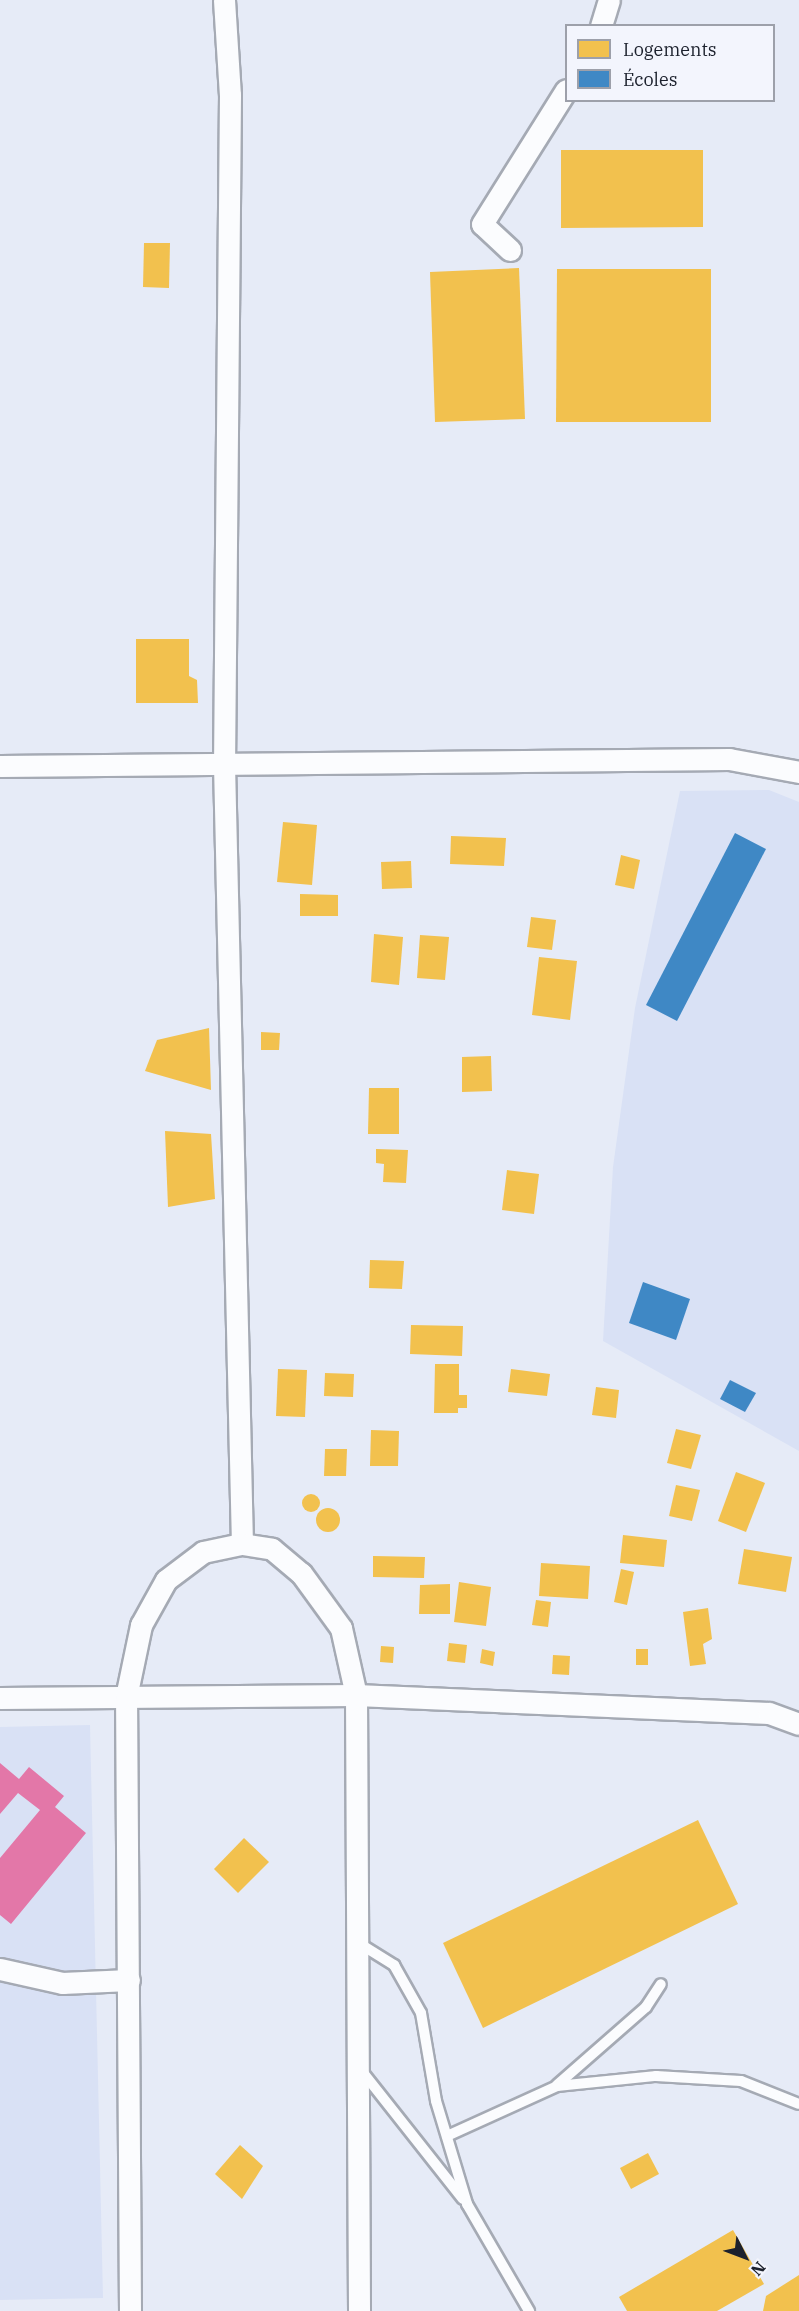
<!DOCTYPE html>
<meta charset="utf-8">
<style>
body{margin:0}
#map{position:relative;width:799px;height:2311px;overflow:hidden;background:#e6ebf7;font-family:"IBM Plex Serif",serif}
div>[style]{position:absolute}
[style*='--x']{left:calc(var(--x)*1px);top:calc(var(--y)*1px);width:calc(var(--w)*1px);rotate:calc(var(--a)*1deg)}
.built>*{inset:0;background:#d9e1f5}
.homes>*{inset:0;background:#f2c14e}
.round{border-radius:50%}
.schools>*{inset:0;background:#3f88c5}
.health>*{inset:0;background:#e377a8}
.roads{filter:drop-shadow(2px 0 #a5aab4) drop-shadow(-2px 0 #a5aab4) drop-shadow(0 2px #a5aab4) drop-shadow(0 -2px #a5aab4)}
.lane>*{height:10px;margin:-5px;padding:0 5px;transform-origin:5px;border-radius:5px;background:#fbfcfe}
.street>*{height:21px;margin:-10.5px;padding:0 10.5px;transform-origin:10.5px;border-radius:10.5px;background:#fbfcfe}
span{translate:-50% -50%;white-space:nowrap;text-align:center;line-height:1.15;-webkit-text-stroke:6px #f3f5fd;paint-order:stroke}
.legend{position:absolute;left:565px;top:24px;width:210px;height:78px;box-sizing:border-box;background:#f3f5fd;border:2px solid #9da0aa;margin:0;padding:8px 10px;list-style:none;font-size:18px;color:#1c212d}
.legend li{display:flex;align-items:center;gap:12px;height:30px}
.legend b{width:30px;border:2px solid #9da0aa}
.north{position:absolute;left:715px;top:2227px;width:60px;height:60px;-webkit-text-stroke:4px #f3f5fd;paint-order:stroke;rotate:132deg;font-size:16px;font-weight:700;line-height:24px;text-align:center;color:#1c212d}
.north::after{content:'';display:block;margin:auto;width:21px;height:27px;background:#1c212d;clip-path:polygon(50% 0,100% 100%,50% 72%,0 100%)}
</style>
<div id="map">
<div class="built">
<i style="clip-path:polygon(769px 790px,799px 802px,799px 1451px,603px 1341px,613px 1167px,635px 1008px,680px 791px)"></i>
<i style="clip-path:polygon(90px 1725px,103px 2298px,0 2300px,0 1727px)"></i>
</div>
<div class="homes">
<i style="clip-path:polygon(561px 150px,703px 150px,703px 227px,561px 228px)"></i>
<i style="clip-path:polygon(144px 243px,170px 243px,169px 288px,143px 287px)"></i>
<i style="clip-path:polygon(519px 268px,525px 419px,435px 422px,430px 272px)"></i>
<i style="clip-path:polygon(557px 269px,711px 269px,711px 422px,556px 422px)"></i>
<i style="clip-path:polygon(136px 639px,189px 639px,189px 676px,197px 680px,198px 703px,136px 703px)"></i>
<i style="clip-path:polygon(283px 822px,317px 825px,312px 885px,277px 882px)"></i>
<i style="clip-path:polygon(451px 836px,506px 838px,504px 866px,450px 864px)"></i>
<i style="clip-path:polygon(621px 855px,640px 860px,634px 889px,615px 885px)"></i>
<i style="clip-path:polygon(411px 861px,412px 888px,382px 889px,381px 862px)"></i>
<i style="clip-path:polygon(300px 894px,338px 895px,338px 916px,300px 916px)"></i>
<i style="clip-path:polygon(531px 917px,556px 920px,552px 950px,527px 947px)"></i>
<i style="clip-path:polygon(374px 934px,403px 937px,399px 985px,371px 982px)"></i>
<i style="clip-path:polygon(420px 935px,449px 937px,445px 980px,417px 978px)"></i>
<i style="clip-path:polygon(539px 957px,577px 961px,570px 1020px,532px 1015px)"></i>
<i style="clip-path:polygon(209px 1028px,211px 1090px,145px 1071px,157px 1040px)"></i>
<i style="clip-path:polygon(261px 1032px,280px 1033px,279px 1050px,261px 1050px)"></i>
<i style="clip-path:polygon(491px 1056px,492px 1091px,462px 1092px,462px 1057px)"></i>
<i style="clip-path:polygon(369px 1088px,399px 1088px,399px 1134px,368px 1134px)"></i>
<i style="clip-path:polygon(165px 1131px,211px 1134px,215px 1199px,168px 1207px)"></i>
<i style="clip-path:polygon(376px 1149px,408px 1150px,406px 1183px,383px 1182px,384px 1164px,376px 1163px)"></i>
<i style="clip-path:polygon(507px 1170px,539px 1174px,534px 1214px,502px 1210px)"></i>
<i style="clip-path:polygon(370px 1260px,404px 1261px,402px 1289px,369px 1288px)"></i>
<i style="clip-path:polygon(411px 1325px,463px 1326px,462px 1356px,410px 1354px)"></i>
<i style="clip-path:polygon(435px 1364px,459px 1364px,459px 1395px,467px 1395px,467px 1408px,458px 1408px,458px 1413px,434px 1413px)"></i>
<i style="clip-path:polygon(278px 1369px,307px 1370px,305px 1417px,276px 1416px)"></i>
<i style="clip-path:polygon(511px 1369px,550px 1374px,547px 1396px,508px 1392px)"></i>
<i style="clip-path:polygon(325px 1373px,354px 1374px,353px 1397px,324px 1396px)"></i>
<i style="clip-path:polygon(596px 1387px,619px 1390px,616px 1418px,592px 1415px)"></i>
<i style="clip-path:polygon(676px 1429px,701px 1435px,691px 1469px,667px 1463px)"></i>
<i style="clip-path:polygon(371px 1430px,399px 1431px,398px 1466px,370px 1466px)"></i>
<i style="clip-path:polygon(325px 1449px,347px 1449px,346px 1476px,324px 1476px)"></i>
<i style="clip-path:polygon(736px 1472px,765px 1483px,746px 1532px,718px 1521px)"></i>
<i style="clip-path:polygon(676px 1485px,700px 1490px,692px 1521px,669px 1516px)"></i>
<i class="round" style="left:302px;top:1494px;width:18px;height:18px"></i>
<i class="round" style="left:316px;top:1508px;width:24px;height:24px"></i>
<i style="clip-path:polygon(623px 1535px,667px 1540px,664px 1567px,620px 1563px)"></i>
<i style="clip-path:polygon(744px 1549px,792px 1557px,786px 1592px,738px 1584px)"></i>
<i style="clip-path:polygon(373px 1556px,425px 1557px,424px 1578px,373px 1577px)"></i>
<i style="clip-path:polygon(541px 1563px,590px 1566px,588px 1599px,539px 1596px)"></i>
<i style="clip-path:polygon(621px 1569px,634px 1572px,627px 1605px,614px 1602px)"></i>
<i style="clip-path:polygon(459px 1582px,491px 1587px,486px 1626px,454px 1622px)"></i>
<i style="clip-path:polygon(450px 1584px,450px 1614px,419px 1614px,420px 1585px)"></i>
<i style="clip-path:polygon(536px 1600px,551px 1602px,548px 1627px,532px 1625px)"></i>
<i style="clip-path:polygon(708px 1608px,712px 1639px,703px 1644px,706px 1664px,690px 1666px,683px 1612px)"></i>
<i style="clip-path:polygon(449px 1643px,467px 1645px,465px 1663px,447px 1661px)"></i>
<i style="clip-path:polygon(381px 1646px,394px 1647px,393px 1663px,380px 1662px)"></i>
<i style="clip-path:polygon(482px 1649px,495px 1652px,493px 1666px,480px 1663px)"></i>
<i style="clip-path:polygon(636px 1649px,648px 1649px,648px 1665px,636px 1665px)"></i>
<i style="clip-path:polygon(553px 1655px,570px 1656px,569px 1675px,552px 1674px)"></i>
<i style="clip-path:polygon(698px 1820px,738px 1904px,483px 2028px,443px 1943px)"></i>
<i style="clip-path:polygon(244px 1838px,269px 1862px,238px 1893px,214px 1869px)"></i>
<i style="clip-path:polygon(240px 2145px,263px 2166px,242px 2199px,215px 2174px)"></i>
<i style="clip-path:polygon(648px 2153px,659px 2174px,631px 2189px,620px 2168px)"></i>
<i style="clip-path:polygon(733px 2230px,764px 2284px,717px 2311px,627px 2311px,619px 2297px)"></i>
<i style="clip-path:polygon(799px 2275px,799px 2311px,763px 2311px,766px 2296px)"></i>
</div>
<div class="schools">
<i style="clip-path:polygon(735px 833px,766px 849px,677px 1021px,646px 1005px)"></i>
<i style="clip-path:polygon(643px 1282px,690px 1299px,676px 1340px,629px 1323px)"></i>
<i style="clip-path:polygon(730px 1380px,756px 1393px,745px 1412px,720px 1399px)"></i>
</div>
<div class="health">
<i style="clip-path:polygon(0 1763px,19px 1779px,29px 1767px,64px 1796px,55px 1807px,86px 1833px,11px 1924px,0 1915px,0 1858px,40px 1810px,18px 1793px,0 1814px)"></i>
</div>
<div class="roads">
<div class="lane">
<i style="--x:357;--y:1942;--w:44;--a:31.9"></i>
<i style="--x:394;--y:1965;--w:55;--a:60.6"></i>
<i style="--x:421;--y:2013;--w:89;--a:80.3"></i>
<i style="--x:436;--y:2101;--w:108;--a:73.2"></i>
<i style="--x:467;--y:2204;--w:124;--a:59.9"></i>
<i style="--x:361;--y:2070;--w:164;--a:51.7"></i>
<i style="--x:557;--y:2085;--w:118;--a:-41.2"></i>
<i style="--x:646;--y:2007;--w:27;--a:-57"></i>
<i style="--x:447;--y:2136;--w:121;--a:-24.4"></i>
<i style="--x:557;--y:2086;--w:100;--a:-5.8"></i>
<i style="--x:656;--y:2076;--w:85;--a:3.4"></i>
<i style="--x:741;--y:2081;--w:62;--a:21.6"></i>
</div>
<div class="street">
<i style="--x:224;--y:0;--w:95;--a:86.4"></i>
<i style="--x:230;--y:95;--w:669;--a:90.51"></i>
<i style="--x:224;--y:764;--w:780;--a:88.68"></i>
<i style="--x:601;--y:26;--w:27;--a:-73"></i>
<i style="--x:510;--y:250;--w:38;--a:-137"></i>
<i style="--x:482;--y:224;--w:158;--a:-57.9"></i>
<i style="--x:0;--y:766;--w:729;--a:-0.55"></i>
<i style="--x:729;--y:759;--w:71;--a:10.5"></i>
<i style="--x:0;--y:1698;--w:356;--a:-0.5"></i>
<i style="--x:356;--y:1695;--w:413;--a:2.5"></i>
<i style="--x:769;--y:1713;--w:32;--a:20"></i>
<i style="--x:0;--y:1969;--w:64;--a:12.7"></i>
<i style="--x:62;--y:1983;--w:67;--a:-2.6"></i>
<i style="--x:130;--y:2311;--w:614;--a:-90.37"></i>
<i style="--x:126;--y:1697;--w:74;--a:-78.2"></i>
<i style="--x:141;--y:1625;--w:51;--a:-60.9"></i>
<i style="--x:166;--y:1580;--w:46;--a:-37.1"></i>
<i style="--x:203;--y:1552;--w:40;--a:-12"></i>
<i style="--x:242;--y:1544;--w:30;--a:9"></i>
<i style="--x:272;--y:1549;--w:38;--a:40"></i>
<i style="--x:301;--y:1573;--w:68;--a:54"></i>
<i style="--x:341;--y:1628;--w:69;--a:77.4"></i>
<i style="--x:356;--y:1695;--w:616;--a:89.72"></i>
</div>
</div>
<ul class="legend">
<li><b style="height:16px;background:#f2c14e"></b>Logements</li>
<li><b style="height:16px;background:#3f88c5"></b>Écoles</li>
</ul>
<div class="north">N</div>
</div>
